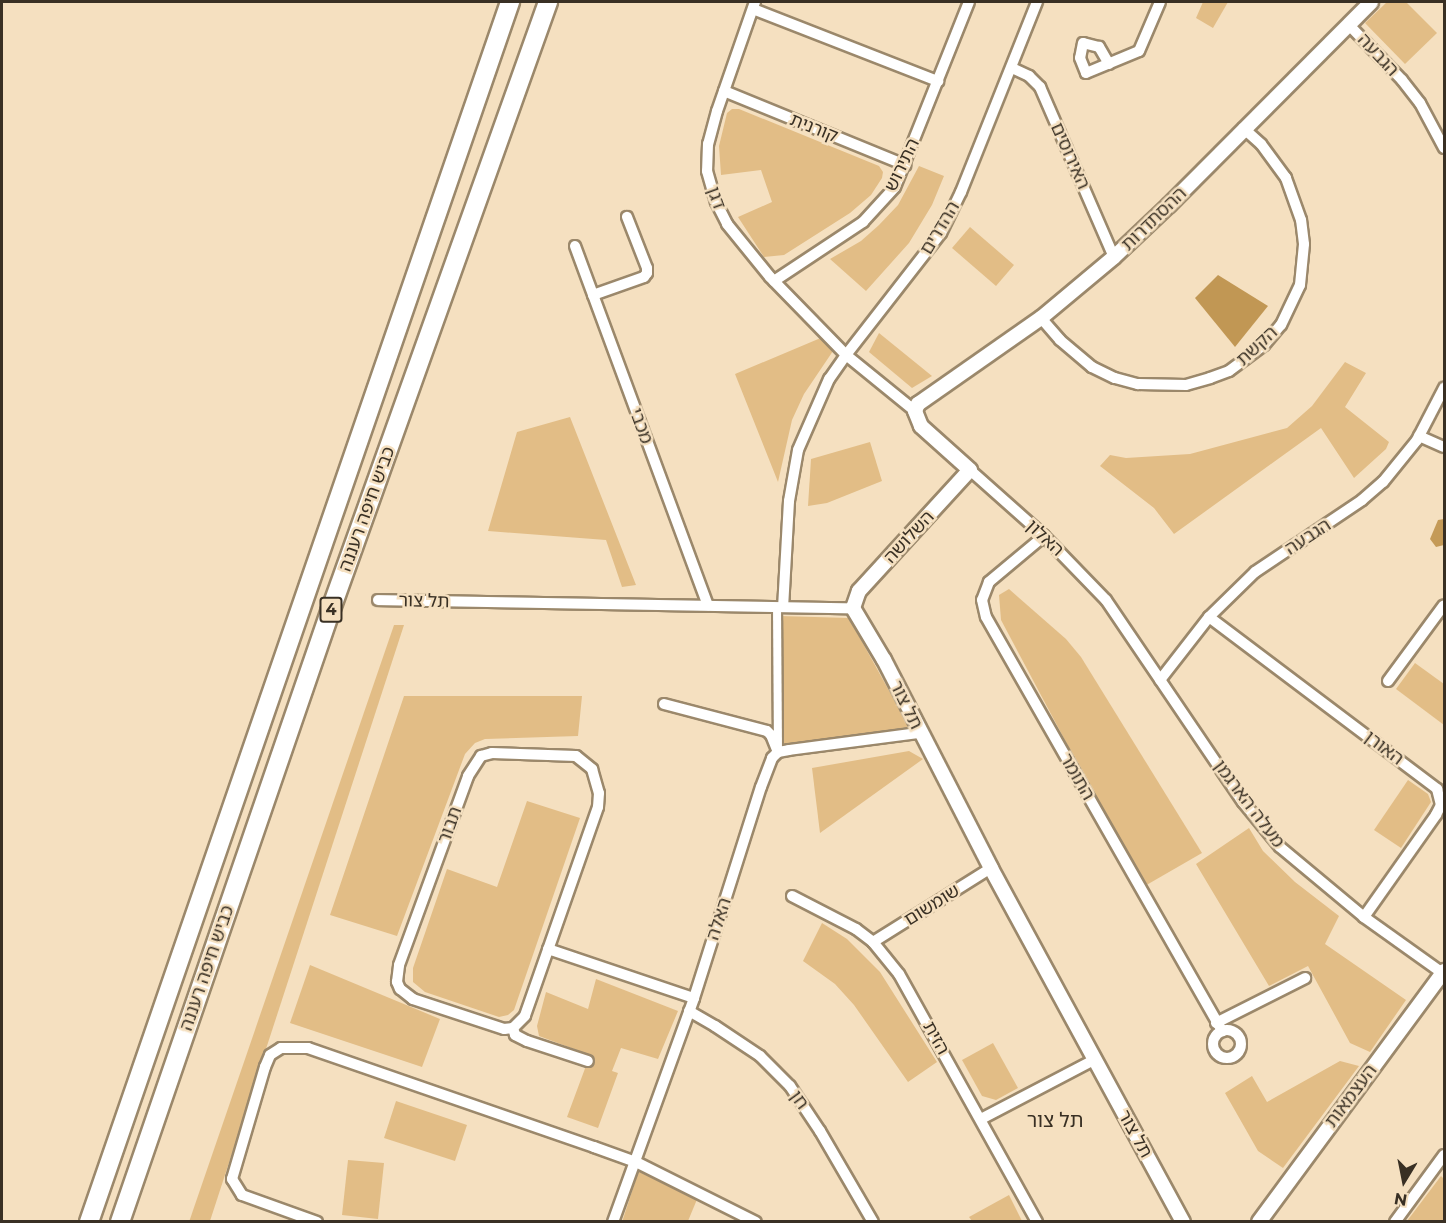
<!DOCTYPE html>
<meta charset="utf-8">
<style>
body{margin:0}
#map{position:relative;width:1446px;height:1223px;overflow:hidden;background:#f5e0c0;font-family:Montserrat,"Noto Sans Hebrew",sans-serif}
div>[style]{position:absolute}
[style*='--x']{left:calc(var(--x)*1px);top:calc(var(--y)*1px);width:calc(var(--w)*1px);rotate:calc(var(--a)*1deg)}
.green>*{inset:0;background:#e2bd86}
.forest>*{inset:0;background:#c19754}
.water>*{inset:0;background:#c49a57}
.roads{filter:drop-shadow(2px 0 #9b886b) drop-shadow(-2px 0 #9b886b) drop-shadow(0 2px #9b886b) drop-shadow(0 -2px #9b886b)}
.pedestrian>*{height:8px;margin:-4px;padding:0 4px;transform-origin:4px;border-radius:4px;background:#fff}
.minor>*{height:10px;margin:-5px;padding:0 5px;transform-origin:5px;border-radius:5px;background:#fff}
.minor>.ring{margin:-5px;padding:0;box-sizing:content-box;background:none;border:10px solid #fff;border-radius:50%}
.tertiary>*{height:14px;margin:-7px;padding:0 7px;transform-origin:7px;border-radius:7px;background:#fff}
.trunk>*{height:18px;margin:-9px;padding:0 9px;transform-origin:9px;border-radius:9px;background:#fff}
span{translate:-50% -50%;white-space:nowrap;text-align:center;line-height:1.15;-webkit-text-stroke:5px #f5e0c0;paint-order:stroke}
.shield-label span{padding:2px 4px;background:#f5e0c0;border:2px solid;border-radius:4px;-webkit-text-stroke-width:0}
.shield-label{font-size:16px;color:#393024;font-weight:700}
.street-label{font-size:18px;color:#393024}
.neighbourhood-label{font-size:20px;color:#393024}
.frame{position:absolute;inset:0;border:3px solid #393024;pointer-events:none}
.north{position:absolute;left:1374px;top:1151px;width:60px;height:60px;-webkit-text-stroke:4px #f5e0c0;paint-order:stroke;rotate:190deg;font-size:16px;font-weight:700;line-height:24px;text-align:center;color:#393024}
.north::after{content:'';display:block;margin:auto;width:21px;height:27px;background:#393024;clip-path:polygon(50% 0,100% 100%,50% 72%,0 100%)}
</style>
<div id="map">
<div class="green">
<i style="clip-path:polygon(1203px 2px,1228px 2px,1213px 28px,1196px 18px)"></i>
<i style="clip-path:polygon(1387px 2px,1406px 2px,1437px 33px,1405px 64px,1365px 23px)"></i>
<i style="clip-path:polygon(732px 109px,739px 109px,879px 166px,883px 172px,882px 178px,871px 195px,850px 213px,784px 255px,764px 257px,738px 217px,772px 202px,761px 170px,721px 175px,719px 146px,727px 113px)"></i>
<i style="clip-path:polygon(919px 166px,944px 176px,932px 205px,909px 243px,866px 291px,830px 259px,861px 241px,879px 225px,898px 205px)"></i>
<i style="clip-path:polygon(970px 227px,1014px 265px,996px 286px,952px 248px)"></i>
<i style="clip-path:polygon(879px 333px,932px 376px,912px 388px,869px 352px)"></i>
<i style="clip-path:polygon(823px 337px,833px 351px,804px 394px,792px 420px,778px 482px,735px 374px)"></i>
<i style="clip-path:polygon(1345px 362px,1366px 373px,1345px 407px,1389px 442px,1386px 449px,1354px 478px,1321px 428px,1174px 534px,1154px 508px,1100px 466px,1110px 455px,1126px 458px,1190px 454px,1287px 428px,1312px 406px)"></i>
<i style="clip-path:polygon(570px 417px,636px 585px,622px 587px,606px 540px,488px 531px,517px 432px)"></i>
<i style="clip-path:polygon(870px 442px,882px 481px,827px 503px,808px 506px,811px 459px)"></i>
<i style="clip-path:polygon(1009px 589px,1066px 639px,1081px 657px,1202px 853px,1143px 887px,1001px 620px,999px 595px)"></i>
<i style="clip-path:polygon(780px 616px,849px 618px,909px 727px,783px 745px)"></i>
<i style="clip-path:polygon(394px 625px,404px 625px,210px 1221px,189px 1222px)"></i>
<i style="clip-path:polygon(1415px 663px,1444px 684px,1444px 725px,1396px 689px)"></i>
<i style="clip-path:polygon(404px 696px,582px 696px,578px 736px,485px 739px,475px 743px,465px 754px,397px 936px,330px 915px)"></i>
<i style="clip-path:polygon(909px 751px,923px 759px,820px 833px,812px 768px)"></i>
<i style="clip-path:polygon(1408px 780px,1428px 794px,1431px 802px,1401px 848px,1374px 830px)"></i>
<i style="clip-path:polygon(527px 801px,580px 818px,514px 1010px,508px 1015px,499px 1017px,425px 992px,413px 982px,413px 968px,447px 869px,497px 887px)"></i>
<i style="clip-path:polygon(1249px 828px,1263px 851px,1295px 882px,1339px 916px,1325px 944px,1406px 1000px,1370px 1052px,1350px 1043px,1308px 966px,1269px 986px,1196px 864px)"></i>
<i style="clip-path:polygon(822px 923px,847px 939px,880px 972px,937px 1062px,908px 1082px,854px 1005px,835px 984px,803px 961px)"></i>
<i style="clip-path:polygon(310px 965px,440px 1019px,422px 1067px,290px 1023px)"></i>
<i style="clip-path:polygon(596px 979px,678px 1011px,658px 1059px,621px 1048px,612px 1071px,618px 1073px,598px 1128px,567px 1117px,590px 1055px,539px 1036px,537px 1026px,546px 992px,588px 1009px)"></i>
<i style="clip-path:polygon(993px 1043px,1018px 1088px,996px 1100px,982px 1096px,962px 1060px)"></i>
<i style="clip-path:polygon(1340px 1061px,1359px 1066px,1283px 1168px,1258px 1151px,1225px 1093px,1252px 1076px,1267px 1102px)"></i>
<i style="clip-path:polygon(396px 1101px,467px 1125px,455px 1161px,384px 1138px)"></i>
<i style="clip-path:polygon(348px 1160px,384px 1163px,378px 1219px,342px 1215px)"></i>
<i style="clip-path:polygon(639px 1170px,698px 1197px,688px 1221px,622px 1222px)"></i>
<i style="clip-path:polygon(1441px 1176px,1444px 1179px,1444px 1221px,1407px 1221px)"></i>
<i style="clip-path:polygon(1009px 1195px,1022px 1221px,972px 1221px,969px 1217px)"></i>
</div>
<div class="forest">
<i style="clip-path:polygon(1218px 275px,1268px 306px,1235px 347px,1195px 298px)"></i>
</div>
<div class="water">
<i style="clip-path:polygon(1444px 519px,1444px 545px,1436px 547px,1430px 539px,1438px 520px)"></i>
</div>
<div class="roads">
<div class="pedestrian">
<i style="--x:777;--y:607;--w:142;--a:89.6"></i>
</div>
<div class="minor">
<i style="--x:755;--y:2;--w:115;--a:109.2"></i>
<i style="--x:717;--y:111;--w:34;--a:105"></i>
<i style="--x:708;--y:144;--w:27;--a:92"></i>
<i style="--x:707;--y:171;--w:32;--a:74"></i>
<i style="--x:716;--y:202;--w:25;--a:63"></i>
<i style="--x:727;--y:224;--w:68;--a:50.9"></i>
<i style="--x:770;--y:277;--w:109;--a:45.7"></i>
<i style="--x:846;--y:355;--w:29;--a:125"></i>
<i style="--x:829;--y:379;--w:77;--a:113.6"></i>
<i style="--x:798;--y:450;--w:52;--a:100"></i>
<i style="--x:789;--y:501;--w:106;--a:93.2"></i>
<i style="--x:753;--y:9;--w:199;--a:21.3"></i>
<i style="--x:1348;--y:24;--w:78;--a:46"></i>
<i style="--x:1402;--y:80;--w:29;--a:52"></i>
<i style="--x:1420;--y:103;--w:51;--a:61.9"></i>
<i style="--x:1109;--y:64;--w:20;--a:-120"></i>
<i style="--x:1099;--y:47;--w:16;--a:-166"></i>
<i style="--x:1083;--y:43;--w:15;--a:101"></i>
<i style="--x:1080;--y:58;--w:16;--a:68"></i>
<i style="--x:1086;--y:73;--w:57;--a:-22.5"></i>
<i style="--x:1139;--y:51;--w:53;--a:-66.8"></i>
<i style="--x:1012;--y:68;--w:19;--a:25"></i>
<i style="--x:1029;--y:76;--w:16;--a:45"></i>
<i style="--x:1040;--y:87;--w:185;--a:66.5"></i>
<i style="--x:724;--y:91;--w:196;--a:22.2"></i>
<i style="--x:575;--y:246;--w:383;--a:69.7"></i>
<i style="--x:774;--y:281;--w:107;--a:-33.5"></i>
<i style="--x:863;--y:222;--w:47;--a:-47.6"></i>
<i style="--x:895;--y:187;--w:199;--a:-68.2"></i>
<i style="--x:593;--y:295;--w:54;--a:-19.4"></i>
<i style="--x:644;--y:277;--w:5;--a:-53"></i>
<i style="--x:647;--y:273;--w:5;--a:-90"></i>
<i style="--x:647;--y:268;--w:55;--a:-111.4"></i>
<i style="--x:1041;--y:318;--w:29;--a:49"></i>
<i style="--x:1060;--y:340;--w:42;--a:40.2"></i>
<i style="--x:1092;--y:367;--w:25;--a:26"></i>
<i style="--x:1115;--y:378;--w:24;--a:15"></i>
<i style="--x:1138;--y:384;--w:48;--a:1.2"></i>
<i style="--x:1186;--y:385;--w:25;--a:-16"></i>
<i style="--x:1210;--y:378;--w:20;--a:-20"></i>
<i style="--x:1229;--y:371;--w:44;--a:-36.6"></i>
<i style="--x:1264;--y:345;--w:26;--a:-50"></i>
<i style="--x:1281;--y:325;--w:44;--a:-64.6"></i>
<i style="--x:1300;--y:285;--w:41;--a:-84.4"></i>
<i style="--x:1304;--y:244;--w:24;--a:-97"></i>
<i style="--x:1301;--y:220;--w:45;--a:-109.7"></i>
<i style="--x:1286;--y:178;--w:42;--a:-126.3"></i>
<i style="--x:1261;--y:144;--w:24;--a:-138"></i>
<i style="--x:915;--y:411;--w:89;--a:-140.9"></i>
<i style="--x:846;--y:355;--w:155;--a:-52.1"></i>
<i style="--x:941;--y:233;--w:46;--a:-64"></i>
<i style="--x:961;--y:192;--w:205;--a:-68.2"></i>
<i style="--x:1419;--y:436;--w:27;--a:24"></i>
<i style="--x:970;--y:470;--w:99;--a:41.7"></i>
<i style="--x:1044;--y:536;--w:89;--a:45.9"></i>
<i style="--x:1106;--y:600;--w:244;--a:55.9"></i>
<i style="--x:1243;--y:802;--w:58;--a:50.6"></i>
<i style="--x:1280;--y:847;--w:109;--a:39.8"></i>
<i style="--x:1364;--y:917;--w:98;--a:35.5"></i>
<i style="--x:1044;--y:536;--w:72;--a:140.1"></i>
<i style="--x:989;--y:582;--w:19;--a:111"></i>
<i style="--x:982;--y:600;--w:17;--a:77"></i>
<i style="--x:986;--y:617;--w:477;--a:60.3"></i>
<i style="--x:378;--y:600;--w:475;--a:1"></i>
<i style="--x:1209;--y:617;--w:286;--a:37"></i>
<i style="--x:1437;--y:789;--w:16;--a:76"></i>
<i style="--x:1441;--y:805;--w:11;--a:117"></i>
<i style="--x:1436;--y:815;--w:125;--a:125.2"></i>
<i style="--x:1160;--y:680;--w:80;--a:-52.1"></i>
<i style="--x:1209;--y:617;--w:64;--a:-44.4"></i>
<i style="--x:1255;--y:572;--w:129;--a:-33.9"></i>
<i style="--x:1362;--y:500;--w:28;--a:-41"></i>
<i style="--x:1383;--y:482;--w:54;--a:-51"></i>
<i style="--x:1417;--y:440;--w:59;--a:-62.6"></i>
<i style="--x:1388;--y:681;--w:94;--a:-53.6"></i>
<i style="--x:664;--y:704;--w:106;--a:14.7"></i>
<i style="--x:767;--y:731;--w:6;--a:45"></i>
<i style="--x:771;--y:735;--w:18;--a:68"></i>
<i style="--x:492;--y:753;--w:84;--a:2"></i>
<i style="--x:576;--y:756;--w:21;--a:39"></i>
<i style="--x:592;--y:769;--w:25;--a:74"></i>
<i style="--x:599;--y:793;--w:14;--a:94"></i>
<i style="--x:598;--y:807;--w:221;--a:109.3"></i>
<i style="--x:525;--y:1016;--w:17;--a:135"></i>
<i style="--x:513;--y:1028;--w:9;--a:174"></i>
<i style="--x:504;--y:1029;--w:96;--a:-161.8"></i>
<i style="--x:413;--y:999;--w:16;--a:-142"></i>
<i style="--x:400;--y:989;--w:8;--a:-113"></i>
<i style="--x:397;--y:982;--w:17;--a:-83"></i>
<i style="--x:399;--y:965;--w:201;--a:-69.9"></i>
<i style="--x:468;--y:776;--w:24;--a:-57"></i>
<i style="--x:481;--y:756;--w:11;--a:-15"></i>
<i style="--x:792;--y:896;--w:72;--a:27.3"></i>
<i style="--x:856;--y:929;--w:21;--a:37"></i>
<i style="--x:873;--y:942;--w:41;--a:50.9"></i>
<i style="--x:899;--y:974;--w:284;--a:60.9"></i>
<i style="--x:873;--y:942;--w:139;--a:-32.1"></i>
<i style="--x:548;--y:949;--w:154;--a:18.6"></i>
<i style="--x:689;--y:1011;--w:30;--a:30"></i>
<i style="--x:715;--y:1026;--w:54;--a:33.7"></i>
<i style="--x:760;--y:1056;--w:42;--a:45"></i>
<i style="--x:790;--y:1086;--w:54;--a:56.3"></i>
<i style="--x:820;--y:1131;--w:105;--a:59.8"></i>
<i style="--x:1216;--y:1023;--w:100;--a:-26.8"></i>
<i style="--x:513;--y:1028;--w:7;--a:74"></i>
<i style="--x:515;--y:1035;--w:13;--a:27"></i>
<i style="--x:527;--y:1041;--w:64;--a:18.2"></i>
<i class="ring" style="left:1213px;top:1030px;width:18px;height:18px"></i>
<i style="--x:981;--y:1119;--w:127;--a:-27.6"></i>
<i style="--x:317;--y:1222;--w:80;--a:-160.2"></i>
<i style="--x:242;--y:1195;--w:19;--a:-122"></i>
<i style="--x:232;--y:1179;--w:117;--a:-73.6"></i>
<i style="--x:265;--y:1067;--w:13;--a:-67"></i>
<i style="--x:270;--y:1055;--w:13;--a:-32"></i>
<i style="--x:281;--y:1048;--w:27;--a:0"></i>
<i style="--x:308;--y:1048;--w:303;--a:19.1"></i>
<i style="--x:594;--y:1147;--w:45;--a:19.7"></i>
<i style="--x:636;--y:1162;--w:134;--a:26.6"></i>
<i style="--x:613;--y:1222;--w:238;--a:-70.1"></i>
<i style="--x:694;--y:998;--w:221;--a:-72.4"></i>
<i style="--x:761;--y:787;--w:31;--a:-69"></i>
<i style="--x:772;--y:758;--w:8;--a:-45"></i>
<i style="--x:778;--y:752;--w:11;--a:-10"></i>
<i style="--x:789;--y:750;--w:131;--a:-7.5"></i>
<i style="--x:1395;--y:1222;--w:83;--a:-53.8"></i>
</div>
<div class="tertiary">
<i style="--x:1183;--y:1222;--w:403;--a:-118.5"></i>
<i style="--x:991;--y:868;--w:234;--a:-117.2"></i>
<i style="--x:884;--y:660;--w:61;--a:-120.8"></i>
<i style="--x:853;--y:608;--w:18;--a:-71"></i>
<i style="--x:859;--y:591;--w:164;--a:-47.5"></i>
<i style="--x:970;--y:470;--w:66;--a:-138.1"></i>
<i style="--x:921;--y:426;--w:16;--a:-112"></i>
<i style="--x:915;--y:411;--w:8;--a:-67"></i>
<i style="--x:918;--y:404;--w:150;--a:-35"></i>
<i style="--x:1041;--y:318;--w:95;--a:-39.9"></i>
<i style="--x:1114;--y:257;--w:76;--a:-43.4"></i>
<i style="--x:1169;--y:205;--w:286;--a:-45.1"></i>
<i style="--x:1259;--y:1222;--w:312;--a:-53.6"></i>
</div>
<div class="trunk">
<i style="--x:89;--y:1222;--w:1291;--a:-70.96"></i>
<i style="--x:120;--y:1222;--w:645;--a:-71"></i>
<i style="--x:330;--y:612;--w:648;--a:-70.33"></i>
</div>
</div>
<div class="shield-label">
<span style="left:331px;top:610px">4</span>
</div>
<div class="street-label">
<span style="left:1378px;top:55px;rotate:47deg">הגבעה</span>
<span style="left:814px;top:128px;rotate:22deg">קורנית</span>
<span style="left:1070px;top:156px;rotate:66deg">האירוסים</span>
<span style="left:902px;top:165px;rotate:-64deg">התירוש</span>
<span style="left:716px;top:198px;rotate:70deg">דגן</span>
<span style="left:1154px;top:219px;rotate:-44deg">ההסתדרות</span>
<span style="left:940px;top:228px;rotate:-59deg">ההדרים</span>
<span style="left:1257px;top:346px;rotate:-43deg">הקשת</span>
<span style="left:641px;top:426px;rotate:70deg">מכבי</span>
<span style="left:367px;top:509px;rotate:-70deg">כביש חיפה רעננה</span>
<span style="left:909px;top:537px;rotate:-47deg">השלושה</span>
<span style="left:1308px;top:537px;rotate:-33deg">הגבעה</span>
<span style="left:1045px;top:538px;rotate:43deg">האלון</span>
<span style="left:424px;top:601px;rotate:1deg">תל צור</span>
<span style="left:906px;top:705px;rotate:64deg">תל צור</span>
<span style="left:1384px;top:748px;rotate:37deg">האורן</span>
<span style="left:1077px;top:777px;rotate:60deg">התומר</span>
<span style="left:1249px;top:804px;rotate:53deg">מעלה הארגמן</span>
<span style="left:450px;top:825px;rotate:-70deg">תבור</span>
<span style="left:932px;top:905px;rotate:-32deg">שומשום</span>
<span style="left:719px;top:919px;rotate:-72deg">האלה</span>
<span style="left:207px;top:968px;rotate:-71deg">כביש חיפה רעננה</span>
<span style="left:936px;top:1038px;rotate:61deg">הזית</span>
<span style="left:1351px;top:1096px;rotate:-53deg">העצמאות</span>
<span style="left:799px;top:1100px;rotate:54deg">חן</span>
<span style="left:1135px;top:1134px;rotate:61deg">תל צור</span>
</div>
<div class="neighbourhood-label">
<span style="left:1055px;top:1120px">תל צור</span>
</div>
<div class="frame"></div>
<div class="north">N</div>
</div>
